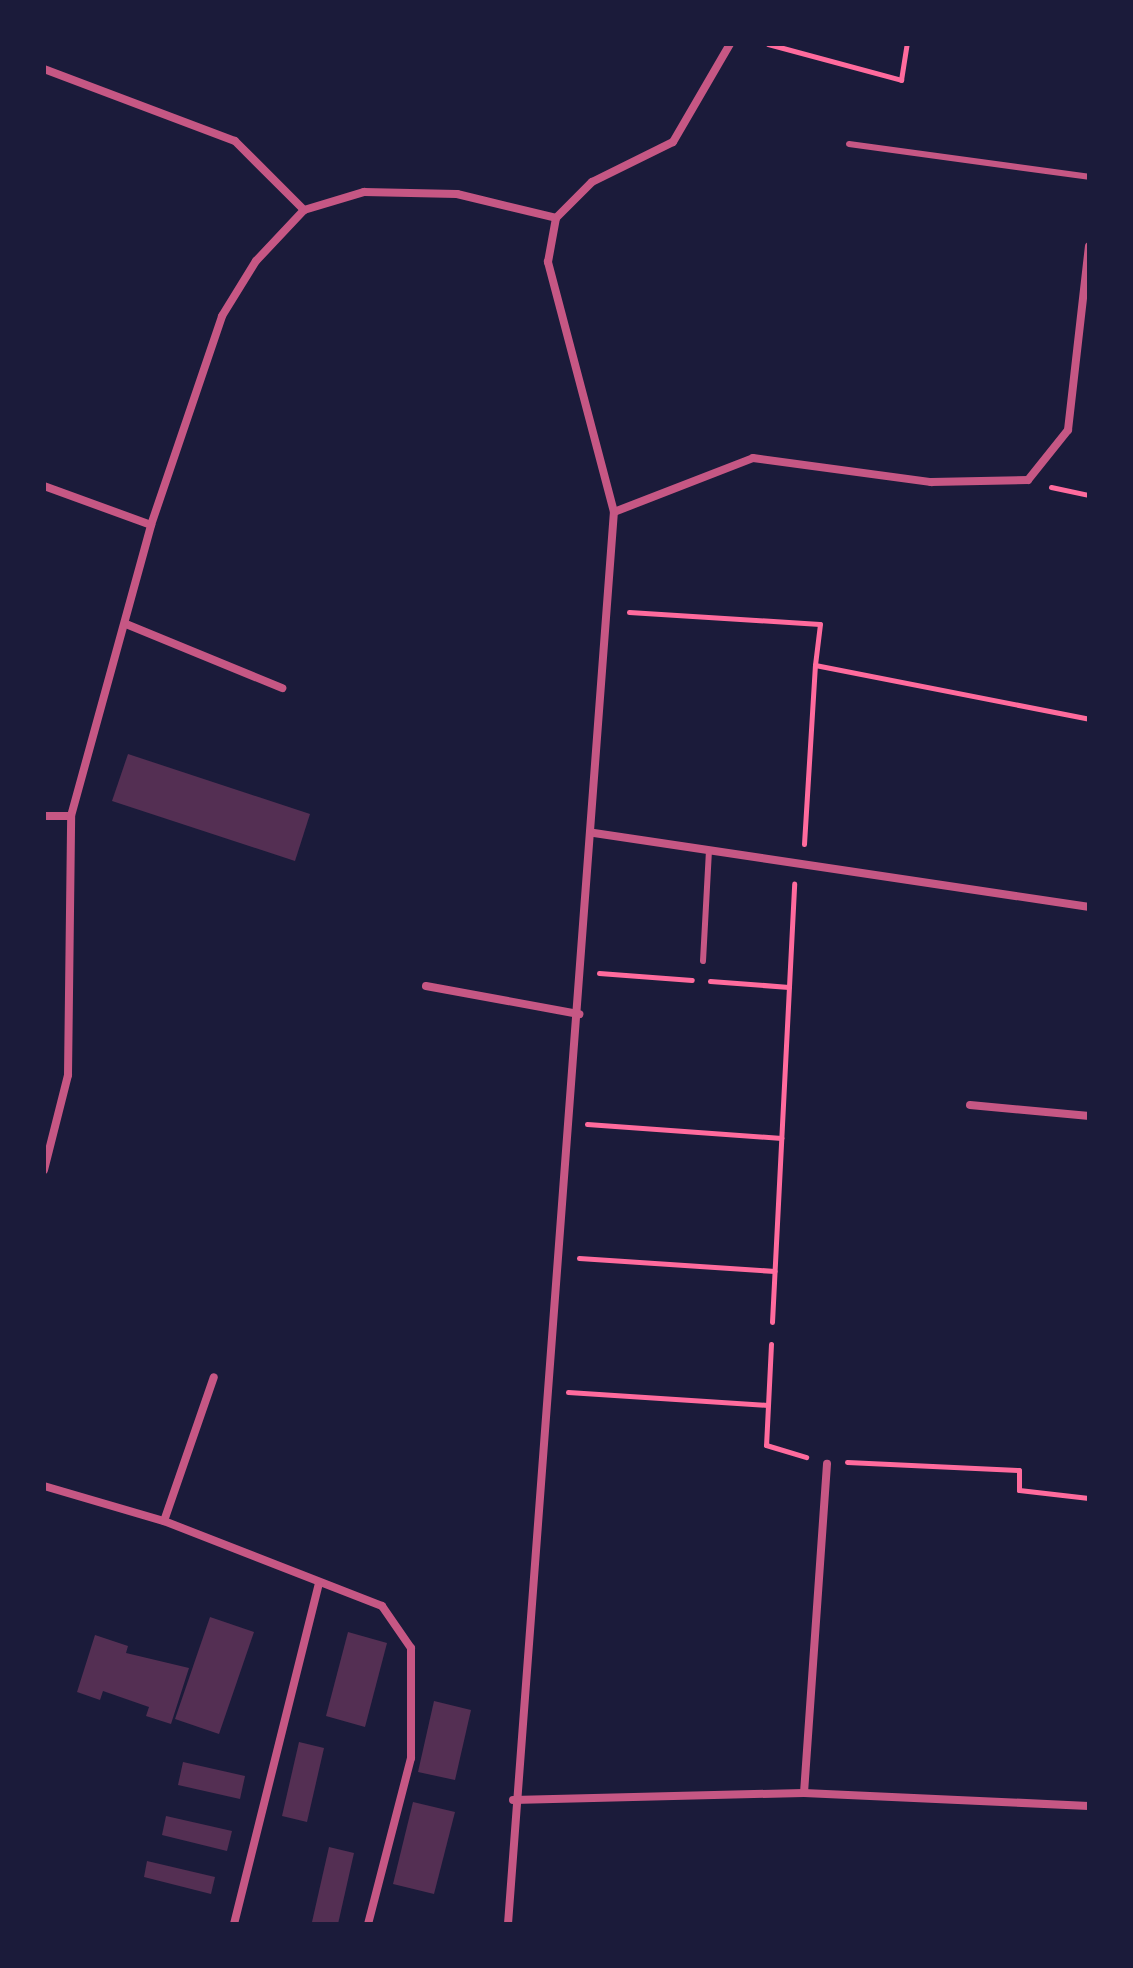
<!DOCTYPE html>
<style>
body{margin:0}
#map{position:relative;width:1133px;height:1968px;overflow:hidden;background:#1b1b3a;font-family:Montserrat,sans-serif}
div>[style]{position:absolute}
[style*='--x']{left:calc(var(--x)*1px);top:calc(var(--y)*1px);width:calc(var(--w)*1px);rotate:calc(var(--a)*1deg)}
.building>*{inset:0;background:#542f53}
.path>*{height:5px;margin:-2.5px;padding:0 2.5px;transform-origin:2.5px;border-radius:2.5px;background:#ff6b9d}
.service>*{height:6px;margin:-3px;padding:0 3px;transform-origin:3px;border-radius:3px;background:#c65784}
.minor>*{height:8px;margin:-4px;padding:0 4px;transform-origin:4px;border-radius:4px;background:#c65784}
span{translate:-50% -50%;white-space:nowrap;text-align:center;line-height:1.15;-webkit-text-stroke:6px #1b1b3a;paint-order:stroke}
.frame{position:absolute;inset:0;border:46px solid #1b1b3a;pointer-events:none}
</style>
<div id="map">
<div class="building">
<i style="clip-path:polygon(128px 754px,310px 814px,295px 861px,112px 801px)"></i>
<i style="clip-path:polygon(210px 1617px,254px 1632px,219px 1734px,175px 1719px)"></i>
<i style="clip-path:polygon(348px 1632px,387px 1643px,365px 1727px,326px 1716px)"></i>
<i style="clip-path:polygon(95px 1635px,128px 1646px,126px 1653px,189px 1668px,171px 1724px,146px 1716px,149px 1707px,103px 1691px,100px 1700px,77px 1692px)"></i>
<i style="clip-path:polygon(434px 1701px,471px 1710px,455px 1780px,418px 1772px)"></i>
<i style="clip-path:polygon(299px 1742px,324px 1748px,307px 1822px,282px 1816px)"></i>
<i style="clip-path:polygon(183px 1762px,245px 1776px,240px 1799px,178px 1785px)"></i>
<i style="clip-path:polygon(413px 1802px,455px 1812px,434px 1894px,393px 1884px)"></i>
<i style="clip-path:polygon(166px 1816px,232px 1831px,227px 1851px,162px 1835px)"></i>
<i style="clip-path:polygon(329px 1847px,354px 1853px,338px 1924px,312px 1922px)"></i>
<i style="clip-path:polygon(147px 1861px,215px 1877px,211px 1894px,144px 1877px)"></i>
</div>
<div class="path">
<i style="--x:768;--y:44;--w:138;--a:15.1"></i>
<i style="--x:901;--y:80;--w:36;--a:-81"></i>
<i style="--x:1051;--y:487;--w:39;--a:12"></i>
<i style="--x:629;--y:612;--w:191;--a:3.6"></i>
<i style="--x:820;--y:624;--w:41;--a:97"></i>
<i style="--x:815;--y:665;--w:279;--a:11.1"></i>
<i style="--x:804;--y:844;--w:179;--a:-86.5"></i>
<i style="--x:599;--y:973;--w:93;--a:4.3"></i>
<i style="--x:710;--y:981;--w:79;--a:4.3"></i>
<i style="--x:587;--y:1124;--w:195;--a:4.1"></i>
<i style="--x:579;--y:1258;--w:196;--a:3.8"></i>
<i style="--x:772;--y:1322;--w:439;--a:-87.1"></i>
<i style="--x:771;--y:1344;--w:101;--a:92.8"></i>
<i style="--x:766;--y:1445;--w:42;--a:16.7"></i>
<i style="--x:568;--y:1392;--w:200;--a:3.7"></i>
<i style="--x:847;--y:1462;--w:172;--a:2.7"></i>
<i style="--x:1019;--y:1470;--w:20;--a:90"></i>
<i style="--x:1019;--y:1490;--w:70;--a:6.5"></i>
</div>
<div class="service">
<i style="--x:849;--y:144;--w:242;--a:7.8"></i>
<i style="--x:703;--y:961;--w:111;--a:-86.9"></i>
</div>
<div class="minor">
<i style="--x:44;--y:69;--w:204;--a:20.7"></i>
<i style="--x:235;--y:141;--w:98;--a:45"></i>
<i style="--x:556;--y:218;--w:51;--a:-45"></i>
<i style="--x:592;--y:182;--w:90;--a:-26.3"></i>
<i style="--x:673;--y:142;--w:113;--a:-59.8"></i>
<i style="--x:44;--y:486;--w:114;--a:20"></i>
<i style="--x:614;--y:512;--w:149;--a:-21.2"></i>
<i style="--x:753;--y:458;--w:180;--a:7.7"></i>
<i style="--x:931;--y:482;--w:97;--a:-1.2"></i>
<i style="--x:1028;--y:480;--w:64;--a:-51.3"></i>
<i style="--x:1068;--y:430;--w:185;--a:-83.5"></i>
<i style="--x:126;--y:624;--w:169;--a:22.3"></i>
<i style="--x:44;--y:816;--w:27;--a:0"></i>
<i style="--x:594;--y:833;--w:501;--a:8.5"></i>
<i style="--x:426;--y:986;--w:156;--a:10.4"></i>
<i style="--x:970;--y:1105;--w:120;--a:5.3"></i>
<i style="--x:44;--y:1170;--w:98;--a:-75.8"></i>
<i style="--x:68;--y:1075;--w:259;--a:-89.3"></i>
<i style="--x:71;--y:816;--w:302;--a:-74.6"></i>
<i style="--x:151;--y:525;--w:221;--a:-71.2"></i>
<i style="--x:222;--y:316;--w:65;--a:-58.3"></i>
<i style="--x:256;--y:261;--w:70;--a:-46.7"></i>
<i style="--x:304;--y:210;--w:63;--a:-16.7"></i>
<i style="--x:364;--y:192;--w:93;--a:1.2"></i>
<i style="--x:457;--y:194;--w:102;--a:13.6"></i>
<i style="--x:44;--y:1486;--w:125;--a:16.3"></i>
<i style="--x:164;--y:1521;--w:234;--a:21.3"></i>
<i style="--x:382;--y:1606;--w:51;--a:55.4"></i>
<i style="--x:411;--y:1648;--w:110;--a:90"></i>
<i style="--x:411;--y:1758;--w:171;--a:104.5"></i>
<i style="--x:164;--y:1521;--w:152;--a:-70.9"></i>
<i style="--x:804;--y:1793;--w:330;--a:-86"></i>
<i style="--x:513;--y:1800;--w:291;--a:-1.4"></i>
<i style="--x:804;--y:1793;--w:285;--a:2.6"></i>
<i style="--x:234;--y:1924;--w:352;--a:-76"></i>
<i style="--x:508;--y:1924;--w:1416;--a:-85.71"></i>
<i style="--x:614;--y:512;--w:259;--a:-104.8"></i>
<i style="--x:548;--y:262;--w:45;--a:-79.7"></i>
</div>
<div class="frame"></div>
</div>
